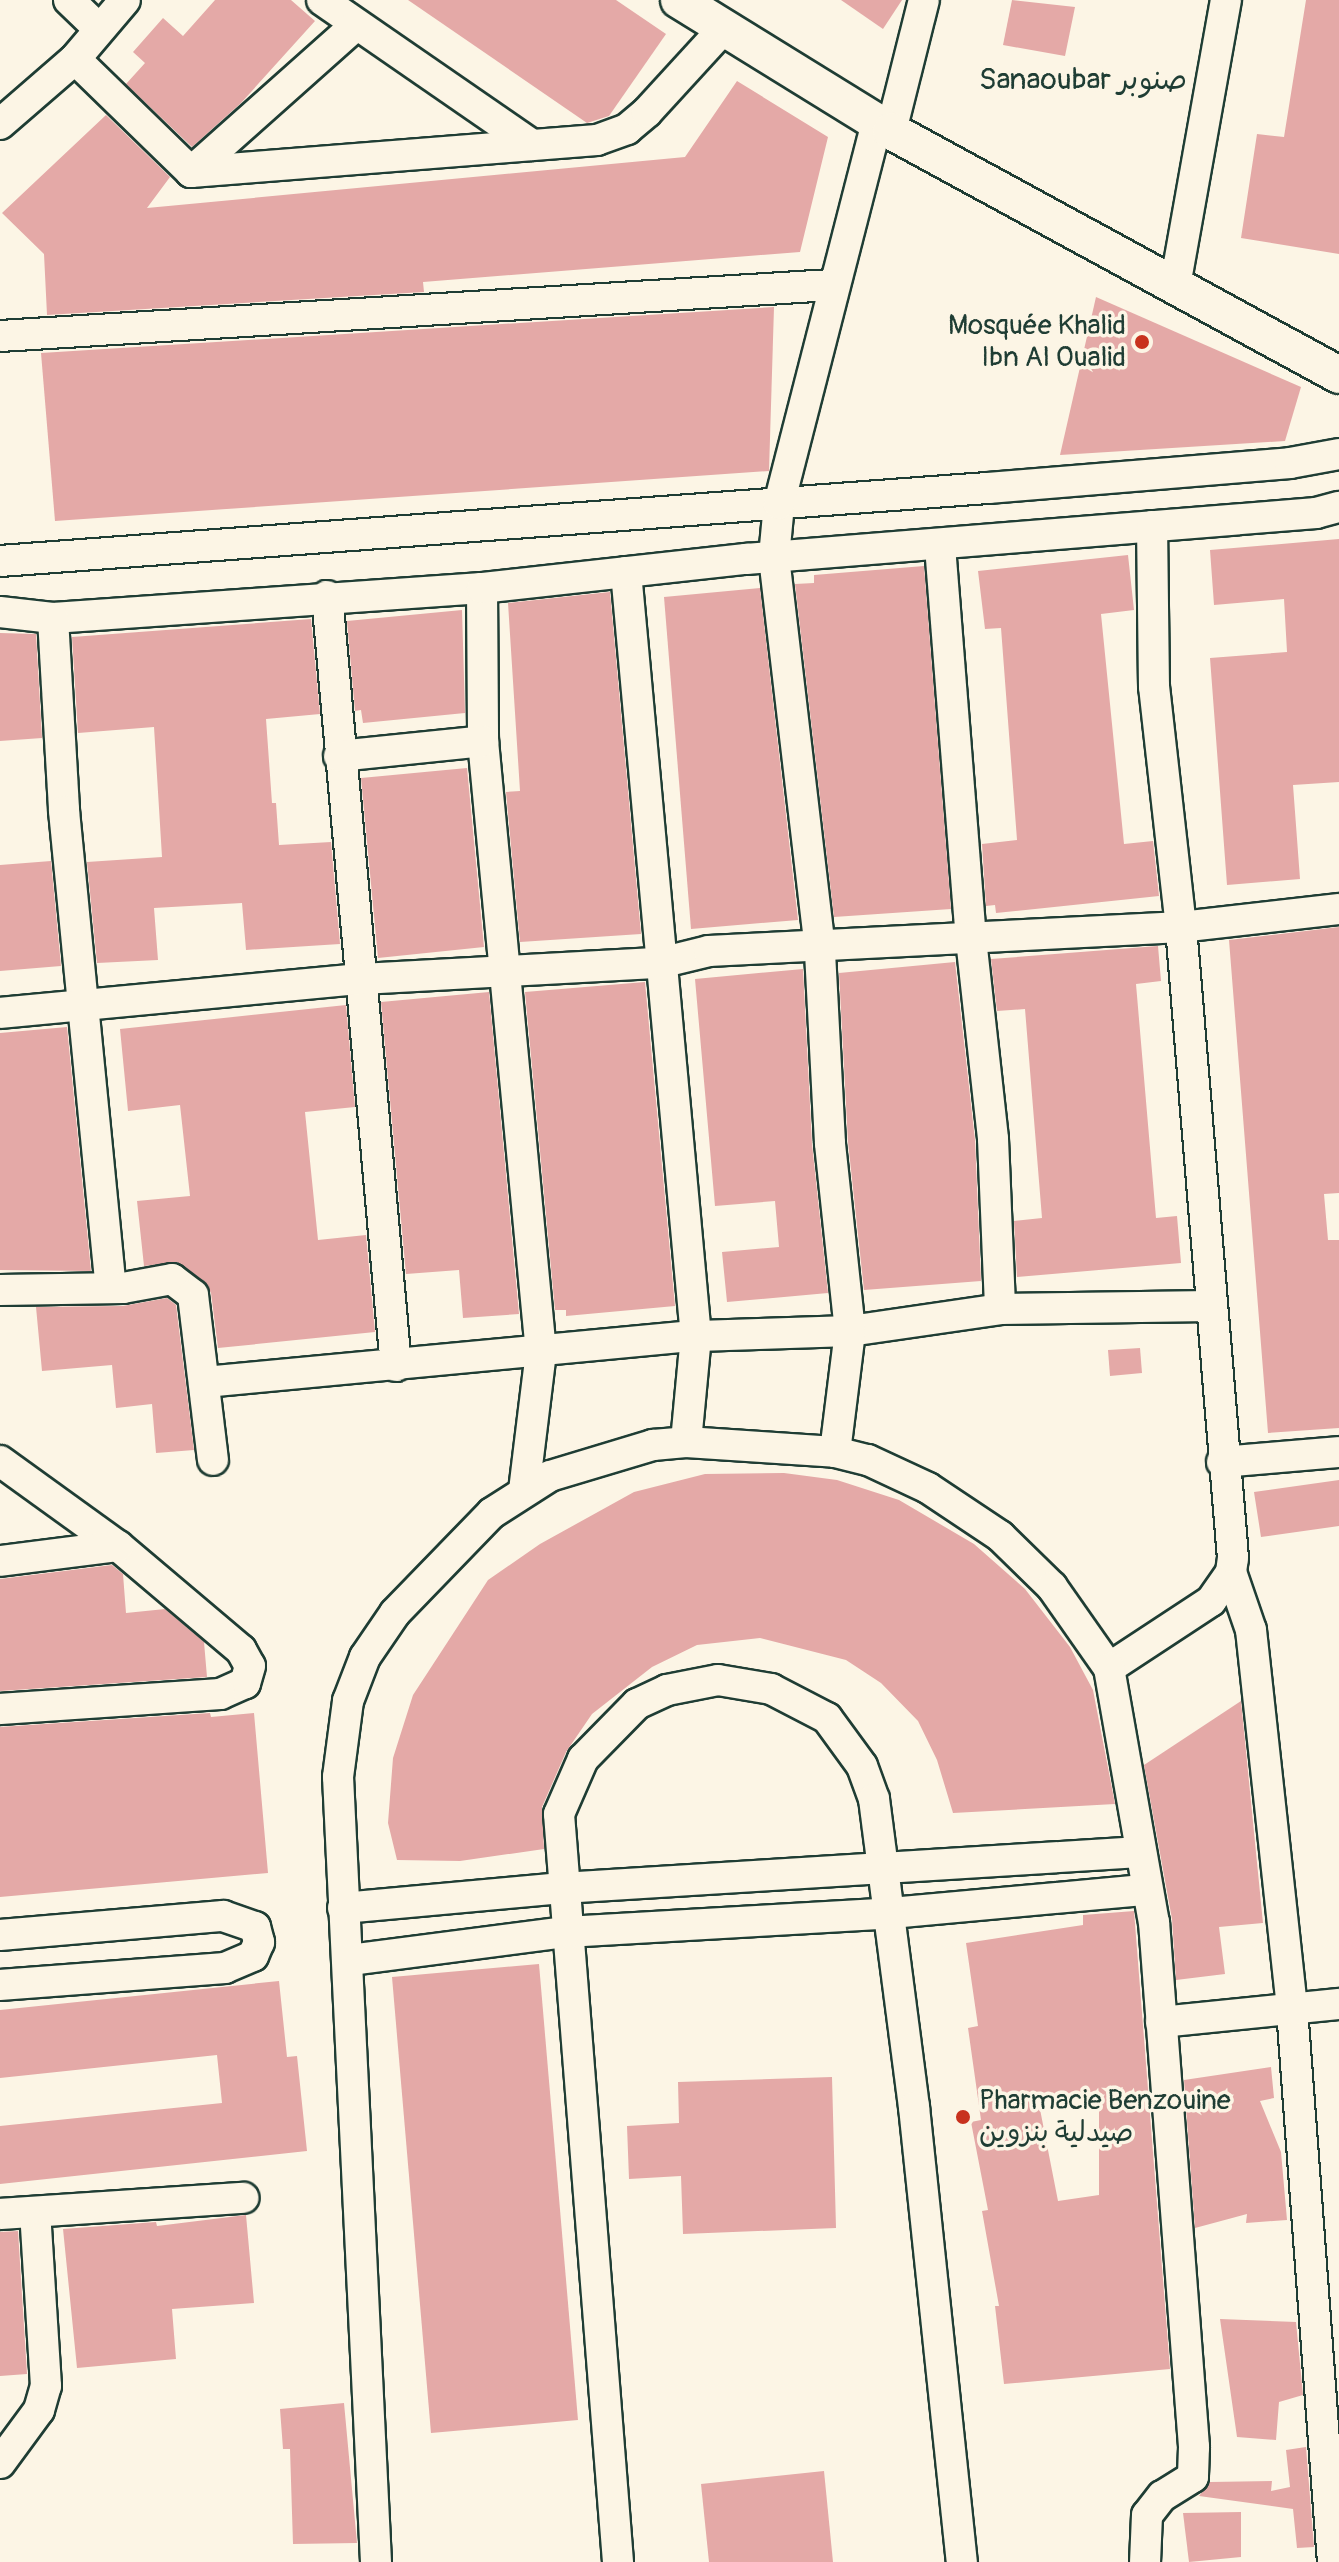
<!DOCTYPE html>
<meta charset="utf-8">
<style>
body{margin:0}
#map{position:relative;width:1339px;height:2562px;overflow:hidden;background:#fcf5e5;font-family:Pangolin,"Playpen Sans Arabic",sans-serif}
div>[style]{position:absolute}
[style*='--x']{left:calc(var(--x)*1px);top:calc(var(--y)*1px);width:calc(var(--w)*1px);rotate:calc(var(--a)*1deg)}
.building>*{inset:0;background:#e4a9a7}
.roads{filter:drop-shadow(2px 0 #1f3d34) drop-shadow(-2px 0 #1f3d34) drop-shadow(0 2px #1f3d34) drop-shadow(0 -2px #1f3d34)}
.minor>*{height:30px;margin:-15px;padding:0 15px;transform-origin:15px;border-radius:15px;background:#fcf5e5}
.tertiary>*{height:36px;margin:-18px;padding:0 18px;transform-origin:18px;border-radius:18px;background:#fcf5e5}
.dots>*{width:22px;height:22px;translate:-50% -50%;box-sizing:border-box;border:4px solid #fcf5e5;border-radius:50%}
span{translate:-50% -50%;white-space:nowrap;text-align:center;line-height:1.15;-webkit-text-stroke:7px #fcf5e5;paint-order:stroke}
.poi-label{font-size:28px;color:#1f3d34}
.right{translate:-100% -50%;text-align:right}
.left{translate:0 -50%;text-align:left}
.neighbourhood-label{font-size:30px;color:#1f3d34}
</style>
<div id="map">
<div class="building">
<i style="clip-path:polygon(215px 0,291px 0,315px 21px,241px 103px,192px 147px,126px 84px,145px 63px,133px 52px,163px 18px,183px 36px)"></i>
<i style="clip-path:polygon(408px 0,616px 0,666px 34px,609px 116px,587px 123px)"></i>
<i style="clip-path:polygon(841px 0,902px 0,883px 29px)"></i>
<i style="clip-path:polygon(1012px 0,1075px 7px,1065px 56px,1003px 45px)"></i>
<i style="clip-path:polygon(1306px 0,1339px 0,1339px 254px,1241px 238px,1257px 134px,1284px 137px)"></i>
<i style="clip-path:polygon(737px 81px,828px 137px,800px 252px,423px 282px,424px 292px,47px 315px,44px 254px,2px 213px,106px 115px,170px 177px,147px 208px,685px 157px)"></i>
<i style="clip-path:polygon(1096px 297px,1301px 387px,1285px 441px,1060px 455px)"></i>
<i style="clip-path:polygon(774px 307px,769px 471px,55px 521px,41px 353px)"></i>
<i style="clip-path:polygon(1339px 539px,1339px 782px,1293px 785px,1300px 879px,1227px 885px,1210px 658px,1287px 652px,1284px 599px,1214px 605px,1210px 550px)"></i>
<i style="clip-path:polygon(1128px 555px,1134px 610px,1101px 614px,1124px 844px,1153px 841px,1159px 896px,996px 913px,995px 905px,986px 906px,982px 844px,1017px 840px,1001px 628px,985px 629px,978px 571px)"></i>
<i style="clip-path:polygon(924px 566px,951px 909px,834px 917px,795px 584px,814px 583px,814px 575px)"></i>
<i style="clip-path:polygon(760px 588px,798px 920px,691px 929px,664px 597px)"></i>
<i style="clip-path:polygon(610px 592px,641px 934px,520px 942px,506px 792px,520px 791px,508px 603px)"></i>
<i style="clip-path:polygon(462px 610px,465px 713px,363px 723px,361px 710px,355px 711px,347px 621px)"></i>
<i style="clip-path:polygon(311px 619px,320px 714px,266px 719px,272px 803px,276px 803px,279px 845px,331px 842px,340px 944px,246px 950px,242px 903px,154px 908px,158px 960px,97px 963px,87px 862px,162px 857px,154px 727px,78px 733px,72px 637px)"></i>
<i style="clip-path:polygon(0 633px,36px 634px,42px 738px,0 741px)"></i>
<i style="clip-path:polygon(467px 768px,484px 947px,378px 958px,361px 778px)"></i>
<i style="clip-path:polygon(51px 861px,61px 966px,0 971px,0 865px)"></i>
<i style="clip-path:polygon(1339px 927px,1339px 1193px,1324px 1194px,1328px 1240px,1339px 1240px,1339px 1428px,1268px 1433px,1229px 940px)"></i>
<i style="clip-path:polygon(1158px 946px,1161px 981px,1136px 984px,1156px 1218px,1177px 1216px,1181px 1263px,1017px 1277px,1014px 1221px,1042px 1218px,1025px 1009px,997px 1011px,991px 959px)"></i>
<i style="clip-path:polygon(955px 962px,975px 1140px,981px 1281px,864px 1290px,848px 1142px,839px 973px)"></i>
<i style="clip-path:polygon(803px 969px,812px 1144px,828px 1293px,727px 1302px,722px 1252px,779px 1247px,775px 1201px,715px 1206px,695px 979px)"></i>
<i style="clip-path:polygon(645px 982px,675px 1306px,566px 1316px,566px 1310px,555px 1310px,525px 992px)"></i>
<i style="clip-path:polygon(489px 992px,519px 1314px,463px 1318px,459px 1270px,406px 1274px,381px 1002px)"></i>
<i style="clip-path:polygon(346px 1005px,355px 1107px,305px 1112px,318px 1240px,366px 1235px,375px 1332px,218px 1348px,211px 1293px,204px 1281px,177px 1262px,144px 1266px,137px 1201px,190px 1196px,180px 1105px,128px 1111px,120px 1029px)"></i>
<i style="clip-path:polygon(67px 1027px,91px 1271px,0 1270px,0 1033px)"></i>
<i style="clip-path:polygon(167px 1298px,176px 1305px,194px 1450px,156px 1453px,152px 1404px,116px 1408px,112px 1365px,42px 1371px,36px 1307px,123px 1306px)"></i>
<i style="clip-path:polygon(1140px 1348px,1142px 1373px,1110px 1376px,1108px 1350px)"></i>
<i style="clip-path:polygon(784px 1473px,837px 1480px,899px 1500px,974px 1544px,1025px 1589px,1070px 1647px,1093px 1690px,1115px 1804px,953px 1813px,937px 1760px,918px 1721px,881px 1683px,846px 1660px,760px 1638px,697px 1645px,652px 1667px,592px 1714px,566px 1752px,542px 1807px,544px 1849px,460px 1861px,397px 1860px,388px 1823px,393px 1758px,413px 1695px,488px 1580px,540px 1544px,634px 1492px,705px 1474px)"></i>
<i style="clip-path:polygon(1339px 1480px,1339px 1526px,1261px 1537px,1254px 1492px)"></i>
<i style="clip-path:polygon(112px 1565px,123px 1574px,126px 1613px,165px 1609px,204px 1642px,207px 1677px,0 1691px,0 1579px)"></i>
<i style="clip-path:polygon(1241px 1701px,1263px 1923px,1219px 1927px,1225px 1974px,1176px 1980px,1172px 1919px,1144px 1765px)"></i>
<i style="clip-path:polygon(210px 1713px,211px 1717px,254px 1713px,268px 1873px,0 1897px,0 1727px)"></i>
<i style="clip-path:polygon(evenodd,1134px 1911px,1170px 2369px,1004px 2384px,995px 2306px,999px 2306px,982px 2211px,988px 2210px,971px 2122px,981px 2120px,968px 2028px,978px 2026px,966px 1943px,1083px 1925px,1083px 1915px,1134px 1911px,1099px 2091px,1099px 2195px,1058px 2201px,1038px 2099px,1099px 2091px)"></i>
<i style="clip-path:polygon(539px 1964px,578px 2420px,431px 2433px,392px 1977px)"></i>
<i style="clip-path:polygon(279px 1981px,287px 2057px,297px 2056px,307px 2151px,0 2184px,0 2126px,222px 2103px,217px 2055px,0 2078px,0 2010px)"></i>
<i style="clip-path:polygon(1271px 2067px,1274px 2098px,1260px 2101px,1281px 2152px,1287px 2220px,1246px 2223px,1247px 2214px,1195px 2228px,1184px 2080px)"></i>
<i style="clip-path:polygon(832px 2077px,836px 2228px,683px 2234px,681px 2176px,629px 2179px,627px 2126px,679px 2123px,678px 2082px)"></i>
<i style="clip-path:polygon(246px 2215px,254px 2303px,172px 2309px,176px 2359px,77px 2368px,63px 2229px,156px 2222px,157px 2226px)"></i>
<i style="clip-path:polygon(18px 2231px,27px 2374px,0 2376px,0 2232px)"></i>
<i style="clip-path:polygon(1220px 2319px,1296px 2322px,1303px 2395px,1279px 2402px,1276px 2440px,1237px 2437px)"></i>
<i style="clip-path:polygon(344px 2403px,357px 2543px,293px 2544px,290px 2449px,283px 2449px,280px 2409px)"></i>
<i style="clip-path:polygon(1306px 2447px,1314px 2547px,1297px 2548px,1293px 2509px,1199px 2496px,1210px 2482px,1272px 2481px,1271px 2491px,1290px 2487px,1286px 2450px)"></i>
<i style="clip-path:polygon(824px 2471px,833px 2562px,709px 2562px,701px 2484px)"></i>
<i style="clip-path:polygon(1241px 2512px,1241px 2557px,1189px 2562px,1183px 2513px)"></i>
</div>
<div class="roads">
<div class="minor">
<i style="--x:69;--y:0;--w:40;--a:44"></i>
<i style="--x:322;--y:0;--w:255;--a:34.6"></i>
<i style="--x:75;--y:59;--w:162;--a:44.2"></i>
<i style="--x:191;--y:172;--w:407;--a:-4.5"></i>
<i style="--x:597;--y:140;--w:32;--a:-20"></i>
<i style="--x:627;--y:129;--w:26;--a:-40"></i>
<i style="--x:647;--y:112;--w:113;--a:-47.5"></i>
<i style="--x:0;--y:124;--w:99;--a:-40.9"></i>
<i style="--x:75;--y:59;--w:77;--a:-49.7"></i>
<i style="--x:891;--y:131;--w:135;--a:-75.9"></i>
<i style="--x:191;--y:172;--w:221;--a:-41.7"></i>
<i style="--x:1175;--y:286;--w:291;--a:-79.9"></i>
<i style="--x:0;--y:336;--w:834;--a:-3.51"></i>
<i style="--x:940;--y:546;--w:394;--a:85.5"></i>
<i style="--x:971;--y:939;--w:201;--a:83.7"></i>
<i style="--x:993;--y:1139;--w:170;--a:87.6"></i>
<i style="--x:0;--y:561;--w:991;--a:-4.23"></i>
<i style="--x:988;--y:488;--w:303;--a:-4.7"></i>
<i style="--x:1290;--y:463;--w:50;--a:-10.4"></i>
<i style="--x:626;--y:572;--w:767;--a:84.77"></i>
<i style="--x:696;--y:1336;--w:106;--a:95.4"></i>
<i style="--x:482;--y:588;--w:153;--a:89.6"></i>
<i style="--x:483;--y:741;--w:614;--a:84.58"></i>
<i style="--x:541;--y:1352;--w:139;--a:97"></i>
<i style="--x:327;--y:596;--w:773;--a:84.88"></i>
<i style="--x:0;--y:612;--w:53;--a:6.5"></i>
<i style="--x:53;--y:618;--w:430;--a:-4"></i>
<i style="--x:482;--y:588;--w:266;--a:-6.3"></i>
<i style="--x:746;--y:559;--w:572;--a:-4.61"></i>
<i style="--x:1316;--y:513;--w:24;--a:-15"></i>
<i style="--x:53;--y:618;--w:193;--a:86.7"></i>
<i style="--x:64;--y:811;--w:479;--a:84.4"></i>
<i style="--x:339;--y:756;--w:145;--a:-5.9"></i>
<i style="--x:0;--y:1013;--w:363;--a:-5.4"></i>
<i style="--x:361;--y:979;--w:299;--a:-3.1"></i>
<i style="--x:660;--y:963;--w:50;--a:-13.8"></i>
<i style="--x:709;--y:951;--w:473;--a:-2.9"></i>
<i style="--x:1181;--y:927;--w:159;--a:-6.5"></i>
<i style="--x:0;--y:1290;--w:123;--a:-0.9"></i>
<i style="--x:123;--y:1288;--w:50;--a:-10.4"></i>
<i style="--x:172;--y:1279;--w:26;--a:37"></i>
<i style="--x:193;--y:1295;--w:166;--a:83.1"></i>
<i style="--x:205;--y:1382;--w:493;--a:-5.4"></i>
<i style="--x:696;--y:1336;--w:154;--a:-1.9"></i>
<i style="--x:850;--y:1331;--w:152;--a:-8.3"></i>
<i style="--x:1000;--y:1309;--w:210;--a:-0.8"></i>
<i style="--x:835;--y:1452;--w:122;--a:-82.9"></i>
<i style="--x:850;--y:1331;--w:189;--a:-96.1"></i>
<i style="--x:830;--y:1143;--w:194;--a:-93"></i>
<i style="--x:820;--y:949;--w:395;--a:-96.7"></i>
<i style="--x:774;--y:557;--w:53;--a:-84.6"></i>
<i style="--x:779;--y:504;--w:394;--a:-75.6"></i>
<i style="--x:0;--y:1461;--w:145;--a:35.8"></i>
<i style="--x:118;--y:1546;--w:161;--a:40.2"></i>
<i style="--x:241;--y:1650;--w:18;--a:61"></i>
<i style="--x:250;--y:1666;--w:18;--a:106"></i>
<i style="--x:245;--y:1683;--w:27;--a:156"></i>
<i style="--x:220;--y:1694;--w:221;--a:176.1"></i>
<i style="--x:1222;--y:1462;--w:117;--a:-4.9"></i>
<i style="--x:0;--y:1561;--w:119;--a:-7.2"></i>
<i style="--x:1231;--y:1572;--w:61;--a:71"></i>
<i style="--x:1251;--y:1630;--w:381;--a:83.8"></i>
<i style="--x:1292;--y:2009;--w:555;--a:85.76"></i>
<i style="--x:1109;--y:1668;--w:122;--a:-33.3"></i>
<i style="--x:1211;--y:1601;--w:35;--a:-55"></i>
<i style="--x:1231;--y:1572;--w:14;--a:-82"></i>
<i style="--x:1233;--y:1558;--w:633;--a:-94.71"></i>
<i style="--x:1181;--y:927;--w:242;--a:-96.4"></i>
<i style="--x:1154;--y:687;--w:161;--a:-90.7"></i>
<i style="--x:343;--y:1908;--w:220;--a:-5.2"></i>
<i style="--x:562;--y:1888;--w:579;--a:-3.56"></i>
<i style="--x:0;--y:1935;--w:224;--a:-4.9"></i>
<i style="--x:223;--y:1916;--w:34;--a:19"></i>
<i style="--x:255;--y:1927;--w:16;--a:75"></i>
<i style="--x:259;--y:1942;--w:15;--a:113"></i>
<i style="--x:253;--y:1956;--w:30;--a:157"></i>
<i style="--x:225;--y:1968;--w:226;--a:175.7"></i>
<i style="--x:350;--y:1960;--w:218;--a:-7.4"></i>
<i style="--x:566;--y:1932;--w:326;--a:-3.3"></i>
<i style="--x:891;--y:1913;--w:256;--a:-5.2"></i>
<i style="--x:1161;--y:2022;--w:179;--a:-5.8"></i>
<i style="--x:0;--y:2214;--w:244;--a:-3.8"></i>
<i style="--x:0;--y:2463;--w:66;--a:-53.7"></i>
<i style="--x:39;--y:2410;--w:25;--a:-74"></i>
<i style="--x:46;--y:2386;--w:174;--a:-93.6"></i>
<i style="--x:376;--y:2562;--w:786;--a:-92.77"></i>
<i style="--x:338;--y:1777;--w:77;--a:-82.5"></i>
<i style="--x:348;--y:1701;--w:47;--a:-68.9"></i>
<i style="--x:365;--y:1657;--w:53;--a:-55.7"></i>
<i style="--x:395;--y:1613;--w:139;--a:-45.9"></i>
<i style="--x:492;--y:1513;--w:69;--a:-32.5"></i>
<i style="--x:550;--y:1476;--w:108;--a:-16.8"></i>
<i style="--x:653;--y:1445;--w:33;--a:-5"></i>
<i style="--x:686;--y:1442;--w:149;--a:3.8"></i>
<i style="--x:835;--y:1452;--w:34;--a:14"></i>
<i style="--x:868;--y:1460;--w:66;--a:25"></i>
<i style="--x:928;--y:1488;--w:87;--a:33.7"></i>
<i style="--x:1000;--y:1536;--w:73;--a:44.4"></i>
<i style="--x:1052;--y:1587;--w:99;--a:54.9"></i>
<i style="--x:1109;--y:1668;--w:258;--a:80"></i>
<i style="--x:1154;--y:1922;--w:527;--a:85.64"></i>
<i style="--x:1194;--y:2447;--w:30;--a:92"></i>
<i style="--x:1193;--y:2477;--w:36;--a:148"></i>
<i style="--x:1162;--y:2496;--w:24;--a:128"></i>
<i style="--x:1147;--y:2515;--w:47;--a:92.4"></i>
<i style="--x:618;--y:2562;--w:750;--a:-94.51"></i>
<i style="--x:559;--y:1814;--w:60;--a:-66.4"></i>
<i style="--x:583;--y:1759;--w:77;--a:-45.5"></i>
<i style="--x:637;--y:1704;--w:33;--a:-25"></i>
<i style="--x:667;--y:1690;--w:52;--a:-11.1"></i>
<i style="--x:718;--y:1680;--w:54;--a:9.6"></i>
<i style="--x:771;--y:1689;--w:63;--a:27.4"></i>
<i style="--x:827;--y:1718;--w:59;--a:53.9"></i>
<i style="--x:862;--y:1766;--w:35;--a:70"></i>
<i style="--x:874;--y:1799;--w:311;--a:82.6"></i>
<i style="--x:914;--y:2107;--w:458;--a:84"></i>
</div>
<div class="tertiary">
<i style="--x:679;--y:0;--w:249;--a:31.7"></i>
<i style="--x:891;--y:131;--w:510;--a:28.57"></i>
</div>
</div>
<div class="dots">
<i style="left:1142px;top:342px;background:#c8321e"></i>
<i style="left:963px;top:2117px;background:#c8321e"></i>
</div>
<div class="poi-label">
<span class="right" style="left:1126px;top:342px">Mosquée Khalid<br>Ibn Al Oualid</span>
<span class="left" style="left:979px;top:2117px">Pharmacie Benzouine<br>صيدلية بنزوين</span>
</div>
<div class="neighbourhood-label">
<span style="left:1083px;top:80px">Sanaoubar صنوبر</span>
</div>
</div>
